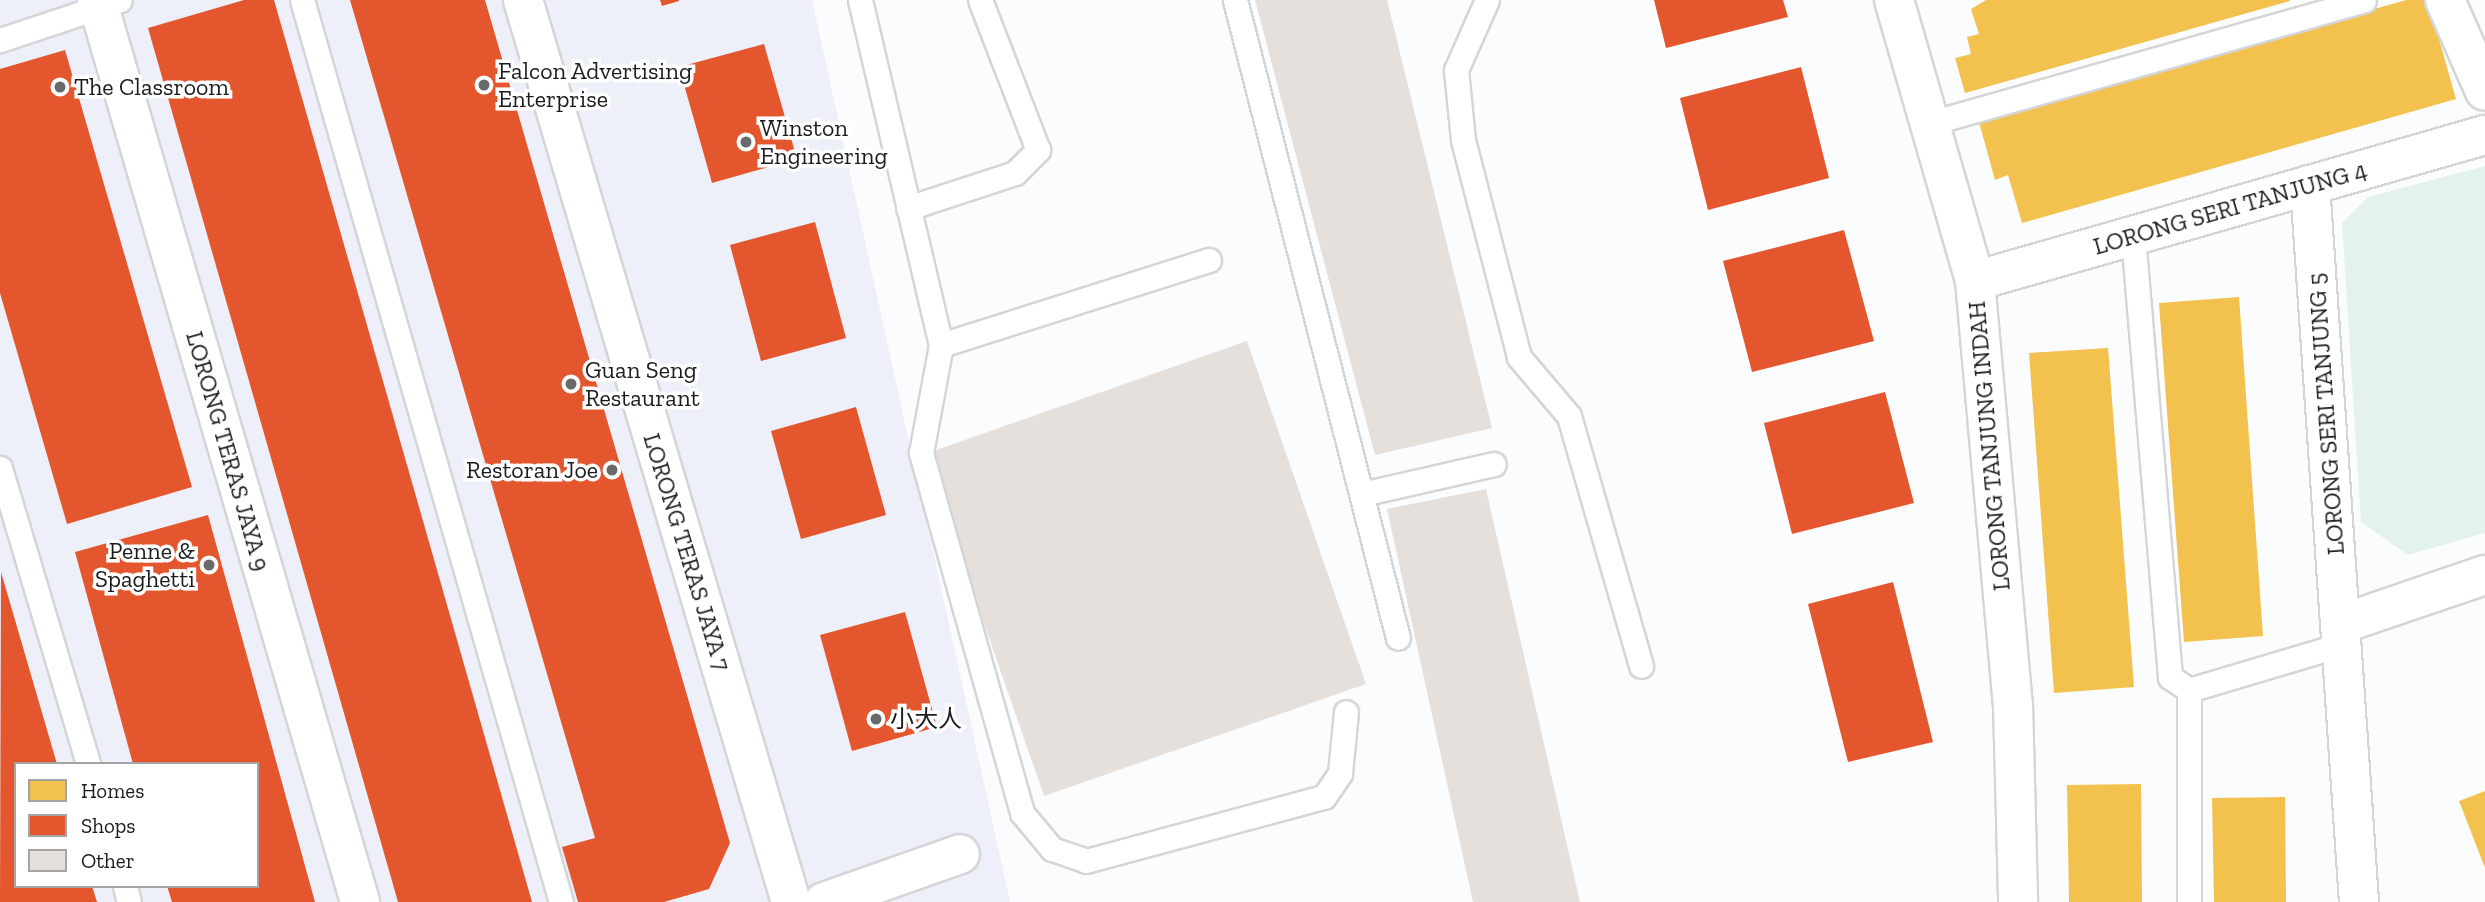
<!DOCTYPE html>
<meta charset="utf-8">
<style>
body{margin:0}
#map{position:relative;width:2485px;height:902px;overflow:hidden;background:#fbfcfe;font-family:"Zilla Slab","Noto Sans SC",serif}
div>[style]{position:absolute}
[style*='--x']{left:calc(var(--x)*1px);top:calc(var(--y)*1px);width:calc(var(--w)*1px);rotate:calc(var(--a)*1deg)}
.built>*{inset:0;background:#edf0f8}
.green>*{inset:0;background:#e3f2eb}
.homes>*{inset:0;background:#f2c14e}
.shops>*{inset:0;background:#e4572e}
.building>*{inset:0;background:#e6e0dc}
.roads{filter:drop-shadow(2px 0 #d4d5d7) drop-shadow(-2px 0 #d4d5d7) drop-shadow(0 2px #d4d5d7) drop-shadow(0 -2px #d4d5d7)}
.lane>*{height:23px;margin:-11.5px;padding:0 11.5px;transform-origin:11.5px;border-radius:11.5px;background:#feffff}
.street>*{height:38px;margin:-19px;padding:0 19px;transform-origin:19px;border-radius:19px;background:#feffff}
.dots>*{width:19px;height:19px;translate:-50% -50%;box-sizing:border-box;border:4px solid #fff;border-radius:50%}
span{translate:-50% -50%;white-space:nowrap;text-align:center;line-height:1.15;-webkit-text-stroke:7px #fff;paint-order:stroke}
.poi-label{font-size:24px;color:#1b1c1e}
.left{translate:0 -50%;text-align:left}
.right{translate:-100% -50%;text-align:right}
.street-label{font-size:24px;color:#1b1c1e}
.legend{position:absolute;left:14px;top:762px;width:245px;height:126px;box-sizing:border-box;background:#fff;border:2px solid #a4a4a5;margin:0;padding:9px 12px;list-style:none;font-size:21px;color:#1b1c1e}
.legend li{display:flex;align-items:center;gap:14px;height:35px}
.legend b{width:35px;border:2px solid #a4a4a5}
</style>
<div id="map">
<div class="built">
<i style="clip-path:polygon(evenodd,0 0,812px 0,1010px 902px,0 902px,0 0,16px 764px,257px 764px,257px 886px,16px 886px,16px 764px)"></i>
</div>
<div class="green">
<i style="clip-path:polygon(2485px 166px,2485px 533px,2408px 555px,2361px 522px,2342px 223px,2368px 197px)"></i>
</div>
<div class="homes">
<i style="clip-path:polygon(1986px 0,2290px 0,2290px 1px,1965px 93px,1955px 58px,1971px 54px,1967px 37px,1979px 34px,1971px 9px)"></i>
<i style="clip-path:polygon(2406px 0,2428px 0,2456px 99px,2022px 223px,2008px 175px,1995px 180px,1979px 122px)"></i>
<i style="clip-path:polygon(2239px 297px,2263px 636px,2184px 642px,2159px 303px)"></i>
<i style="clip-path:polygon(2108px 348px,2134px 687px,2054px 693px,2029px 353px)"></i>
<i style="clip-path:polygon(2141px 784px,2142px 902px,2069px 902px,2067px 785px)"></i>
<i style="clip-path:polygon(2485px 791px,2485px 868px,2459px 801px)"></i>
<i style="clip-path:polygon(2285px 797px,2286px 902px,2214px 902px,2212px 798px)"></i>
</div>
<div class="shops">
<i style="clip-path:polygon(244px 0,274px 0,532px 902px,398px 902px,148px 28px)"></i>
<i style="clip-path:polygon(350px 0,485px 0,730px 843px,709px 889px,664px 902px,578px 902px,562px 847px,595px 838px)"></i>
<i style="clip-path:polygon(660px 0,679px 0,679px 1px,662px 6px)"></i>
<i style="clip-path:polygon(1654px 0,1783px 0,1788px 17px,1666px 48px)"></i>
<i style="clip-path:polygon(764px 44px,797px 159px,712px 183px,679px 67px)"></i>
<i style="clip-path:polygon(65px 50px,192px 487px,67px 524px,0 293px,0 69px)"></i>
<i style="clip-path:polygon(1801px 67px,1829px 178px,1708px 210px,1680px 98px)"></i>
<i style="clip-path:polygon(815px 222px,846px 338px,761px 361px,730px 245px)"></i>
<i style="clip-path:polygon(1844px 230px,1874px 341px,1752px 372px,1723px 261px)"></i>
<i style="clip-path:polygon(1885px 392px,1914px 503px,1792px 534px,1764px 423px)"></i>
<i style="clip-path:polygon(856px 407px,886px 515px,801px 539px,771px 431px)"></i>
<i style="clip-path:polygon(208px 515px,315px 902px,172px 902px,167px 886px,257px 886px,257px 764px,133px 764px,75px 552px)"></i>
<i style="clip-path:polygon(1px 572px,57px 764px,16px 764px,16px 886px,92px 886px,97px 902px,0 902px)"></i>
<i style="clip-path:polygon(1893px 582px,1933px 742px,1848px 762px,1808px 604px)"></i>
<i style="clip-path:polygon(905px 612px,937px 727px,852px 751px,820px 635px)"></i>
</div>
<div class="building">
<i style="clip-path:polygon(1255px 0,1387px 0,1492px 428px,1375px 455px)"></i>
<i style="clip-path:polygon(1247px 341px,1366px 684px,1044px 796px,925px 454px)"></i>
<i style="clip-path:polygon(1486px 489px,1580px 902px,1473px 902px,1387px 509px)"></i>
</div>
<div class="roads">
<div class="lane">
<i style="--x:302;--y:0;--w:938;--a:73.98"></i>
<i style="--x:860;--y:0;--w:354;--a:76.8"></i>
<i style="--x:941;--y:345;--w:110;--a:100.5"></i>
<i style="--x:921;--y:453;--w:374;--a:74.3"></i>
<i style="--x:1022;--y:813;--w:47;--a:50.2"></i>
<i style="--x:1052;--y:849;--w:36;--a:19"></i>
<i style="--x:1086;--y:861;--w:246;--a:-15.1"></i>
<i style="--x:1324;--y:797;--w:29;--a:-56"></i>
<i style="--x:1340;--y:773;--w:61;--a:-84.4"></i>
<i style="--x:1235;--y:0;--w:658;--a:75.67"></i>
<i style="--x:1487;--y:0;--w:77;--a:113.9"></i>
<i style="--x:1456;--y:70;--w:70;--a:84.3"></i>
<i style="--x:1463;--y:140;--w:224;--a:75.5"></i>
<i style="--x:1519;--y:357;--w:77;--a:49.7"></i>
<i style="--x:1569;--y:416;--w:260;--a:73.9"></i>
<i style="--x:0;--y:40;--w:126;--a:-18.4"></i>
<i style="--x:1927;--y:124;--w:454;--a:-15.8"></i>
<i style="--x:908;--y:208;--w:113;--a:-18.1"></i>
<i style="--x:1015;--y:173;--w:33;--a:-45"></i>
<i style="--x:1038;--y:150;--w:161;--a:-111.1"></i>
<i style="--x:2133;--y:236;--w:443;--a:85.2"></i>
<i style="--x:2170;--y:677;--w:23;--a:34"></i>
<i style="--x:941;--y:345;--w:281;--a:-17.6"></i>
<i style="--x:0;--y:468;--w:309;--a:73.4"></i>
<i style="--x:1362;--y:494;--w:135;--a:-12.8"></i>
<i style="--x:2189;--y:690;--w:212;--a:90"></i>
<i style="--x:2189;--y:690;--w:161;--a:-16.6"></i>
<i style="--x:125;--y:886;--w:16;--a:76"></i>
</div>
<div class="street">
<i style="--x:97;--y:0;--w:940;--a:73.74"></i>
<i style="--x:523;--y:0;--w:941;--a:73.45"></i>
<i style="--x:1894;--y:0;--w:292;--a:73.9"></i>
<i style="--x:1975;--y:281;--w:426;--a:84.9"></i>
<i style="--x:2013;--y:705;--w:197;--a:88.5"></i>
<i style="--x:2445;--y:0;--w:99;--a:66.3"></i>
<i style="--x:2310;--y:185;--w:719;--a:86.09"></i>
<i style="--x:1975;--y:281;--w:530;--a:-15.98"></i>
<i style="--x:2341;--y:624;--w:152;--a:-18.8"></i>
<i style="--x:824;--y:902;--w:144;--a:-19.4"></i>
</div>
</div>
<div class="dots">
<i style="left:484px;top:85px;background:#696a6c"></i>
<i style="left:60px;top:87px;background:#696a6c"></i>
<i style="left:746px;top:142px;background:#696a6c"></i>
<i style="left:571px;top:384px;background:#696a6c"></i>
<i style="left:612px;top:470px;background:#696a6c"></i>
<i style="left:209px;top:565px;background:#696a6c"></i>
<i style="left:876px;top:719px;background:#696a6c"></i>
</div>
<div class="poi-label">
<span class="left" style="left:498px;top:85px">Falcon Advertising<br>Enterprise</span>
<span class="left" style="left:74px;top:87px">The Classroom</span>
<span class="left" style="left:760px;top:142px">Winston<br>Engineering</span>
<span class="left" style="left:585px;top:384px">Guan Seng<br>Restaurant</span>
<span class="right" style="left:598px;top:470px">Restoran Joe</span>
<span class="right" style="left:195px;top:565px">Penne &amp;<br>Spaghetti</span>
<span class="left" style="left:890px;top:719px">小大人</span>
</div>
<div class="street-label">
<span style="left:2230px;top:208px;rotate:-16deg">LORONG SERI TANJUNG 4</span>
<span style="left:2326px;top:414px;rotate:-94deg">LORONG SERI TANJUNG 5</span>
<span style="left:1989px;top:446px;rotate:-95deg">LORONG TANJUNG INDAH</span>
<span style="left:228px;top:451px;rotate:74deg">LORONG TERAS JAYA 9</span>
<span style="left:687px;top:552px;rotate:73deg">LORONG TERAS JAYA 7</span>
</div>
<ul class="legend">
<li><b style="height:19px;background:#f2c14e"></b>Homes</li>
<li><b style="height:19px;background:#e4572e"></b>Shops</li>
<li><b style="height:19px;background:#e6e0dc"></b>Other</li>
</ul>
</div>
